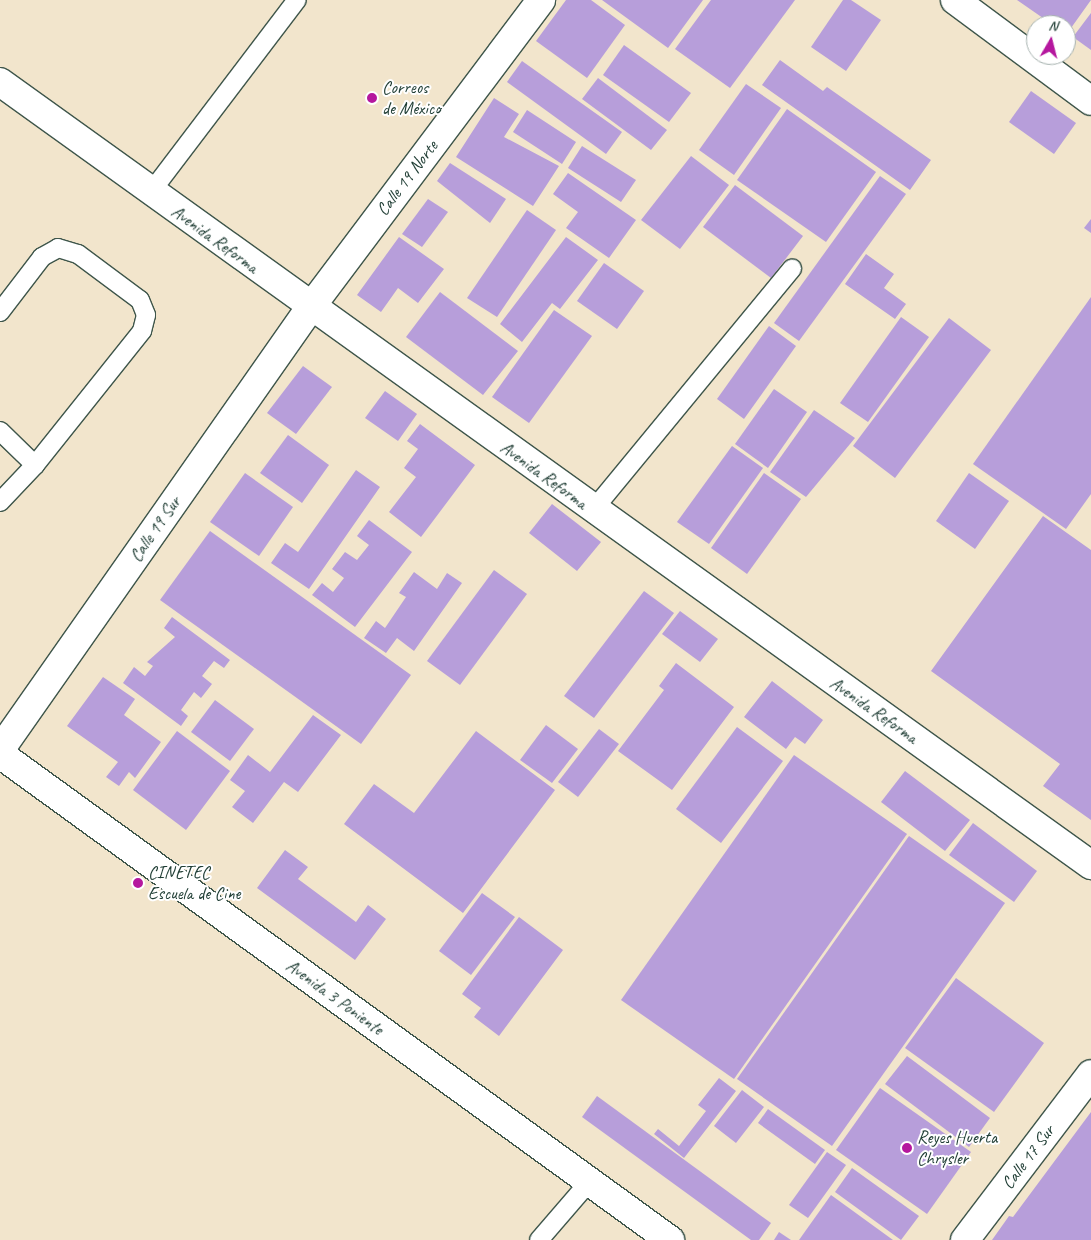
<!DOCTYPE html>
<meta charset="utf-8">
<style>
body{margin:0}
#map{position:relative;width:1091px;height:1240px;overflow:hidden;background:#f2e5cc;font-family:Caveat,sans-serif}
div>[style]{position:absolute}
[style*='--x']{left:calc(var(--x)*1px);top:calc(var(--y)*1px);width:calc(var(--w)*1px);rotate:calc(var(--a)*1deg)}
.building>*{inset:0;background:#b79eda}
.roads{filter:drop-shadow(1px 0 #3f564b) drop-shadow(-1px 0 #3f564b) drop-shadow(0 1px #3f564b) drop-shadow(0 -1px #3f564b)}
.lane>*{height:18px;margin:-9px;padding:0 9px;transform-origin:9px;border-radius:9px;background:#fff}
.street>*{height:28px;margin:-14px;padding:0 14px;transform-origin:14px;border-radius:14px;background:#fff}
.dots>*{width:14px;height:14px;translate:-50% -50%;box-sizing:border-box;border:2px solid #fff;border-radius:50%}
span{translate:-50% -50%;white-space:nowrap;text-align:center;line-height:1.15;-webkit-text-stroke:4px #fff;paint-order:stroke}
.poi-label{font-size:18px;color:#1f3d34}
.left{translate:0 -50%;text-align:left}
.street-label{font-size:18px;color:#1f3d34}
.north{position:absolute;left:1026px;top:15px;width:50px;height:50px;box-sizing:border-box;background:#fff;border:1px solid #a5b1ae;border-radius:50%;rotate:8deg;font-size:14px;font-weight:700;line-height:20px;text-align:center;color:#1f3d34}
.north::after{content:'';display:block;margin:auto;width:18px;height:22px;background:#b5179e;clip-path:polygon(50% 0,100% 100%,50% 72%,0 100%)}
</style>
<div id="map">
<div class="building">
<i style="clip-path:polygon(566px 0,591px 0,625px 25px,587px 78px,536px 41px)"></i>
<i style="clip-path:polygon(602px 0,703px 0,668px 48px)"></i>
<i style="clip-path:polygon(711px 0,795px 0,730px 88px,675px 49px)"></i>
<i style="clip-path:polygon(843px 0,851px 0,881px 20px,846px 71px,811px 47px)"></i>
<i style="clip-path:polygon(1017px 0,1091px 0,1066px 35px,1066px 25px,1053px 25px)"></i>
<i style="clip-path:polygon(1091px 13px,1091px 50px,1073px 37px)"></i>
<i style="clip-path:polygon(624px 45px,691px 93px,669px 122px,603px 75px)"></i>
<i style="clip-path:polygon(780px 60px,823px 91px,827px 87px,931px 160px,910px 190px,762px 85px)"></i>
<i style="clip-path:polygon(522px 61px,622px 132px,606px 154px,507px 82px)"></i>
<i style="clip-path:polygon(598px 78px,667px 130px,651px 150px,582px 99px)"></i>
<i style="clip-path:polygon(746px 84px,781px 108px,734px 175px,699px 150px)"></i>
<i style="clip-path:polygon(1031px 91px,1076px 123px,1054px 154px,1009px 122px)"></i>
<i style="clip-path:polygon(494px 98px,519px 114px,504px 137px,559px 166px,533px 206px,456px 157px)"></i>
<i style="clip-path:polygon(787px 109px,876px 172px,826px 242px,737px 180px)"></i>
<i style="clip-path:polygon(527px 110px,576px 142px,562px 164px,513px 132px)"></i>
<i style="clip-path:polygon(582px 146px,636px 180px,621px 202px,568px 168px)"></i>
<i style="clip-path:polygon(691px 156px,729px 185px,680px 249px,641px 220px)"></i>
<i style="clip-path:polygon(450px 163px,506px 199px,490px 223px,437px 181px)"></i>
<i style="clip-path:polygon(568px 173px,636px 220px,609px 258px,566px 228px,578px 212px,553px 194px)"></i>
<i style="clip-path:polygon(880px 176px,906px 194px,799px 341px,774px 323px)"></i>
<i style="clip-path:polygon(735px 185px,803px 236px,771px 278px,703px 227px)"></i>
<i style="clip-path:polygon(428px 199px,448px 212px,422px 247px,402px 234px)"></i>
<i style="clip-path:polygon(527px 210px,556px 230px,497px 317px,467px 298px)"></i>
<i style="clip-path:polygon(1091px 219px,1091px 233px,1084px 228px)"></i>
<i style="clip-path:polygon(399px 237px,444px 269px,418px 303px,398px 288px,381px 312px,357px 295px)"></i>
<i style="clip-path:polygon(566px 237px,598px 260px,560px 309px,552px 303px,522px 342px,500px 324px)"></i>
<i style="clip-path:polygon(866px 254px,894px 274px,884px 288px,906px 304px,895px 319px,845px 284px)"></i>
<i style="clip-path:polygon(604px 263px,644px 291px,617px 329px,577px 301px)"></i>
<i style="clip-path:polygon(440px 292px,518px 351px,483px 395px,406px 337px)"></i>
<i style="clip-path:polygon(1091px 297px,1091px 494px,1066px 529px,973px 464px)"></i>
<i style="clip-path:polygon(554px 310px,592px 336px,529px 423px,492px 397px)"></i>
<i style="clip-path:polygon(901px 317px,929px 337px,868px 422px,840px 403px)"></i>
<i style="clip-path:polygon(949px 318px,991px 350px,895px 478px,853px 446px)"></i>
<i style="clip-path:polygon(769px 326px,796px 346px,744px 419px,717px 399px)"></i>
<i style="clip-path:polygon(303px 366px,332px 387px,296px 434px,267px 413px)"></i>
<i style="clip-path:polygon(774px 389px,807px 412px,768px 468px,735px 444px)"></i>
<i style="clip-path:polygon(385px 391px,417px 414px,398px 441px,365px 418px)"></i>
<i style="clip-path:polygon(814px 410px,855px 438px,806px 497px,770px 472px)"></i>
<i style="clip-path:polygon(420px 424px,475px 465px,421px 537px,389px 512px,416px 477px,404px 468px,418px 449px,407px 441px)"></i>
<i style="clip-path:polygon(288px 435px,329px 465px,302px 503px,260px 473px)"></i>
<i style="clip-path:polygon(732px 446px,763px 468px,709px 544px,677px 522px)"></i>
<i style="clip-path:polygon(356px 470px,380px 487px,309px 589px,271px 563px,285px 543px,298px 552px)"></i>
<i style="clip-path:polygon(245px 473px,293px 507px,259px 556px,210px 522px)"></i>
<i style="clip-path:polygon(764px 473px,801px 499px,747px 574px,711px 548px)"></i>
<i style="clip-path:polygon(969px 473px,1009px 501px,975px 549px,936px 521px)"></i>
<i style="clip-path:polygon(552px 504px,601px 542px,577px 571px,529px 533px)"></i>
<i style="clip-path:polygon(1043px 516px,1091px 550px,1091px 820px,1043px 786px,1060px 764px,931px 671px)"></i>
<i style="clip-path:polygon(369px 520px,412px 552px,355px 627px,312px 595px,322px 583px,333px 592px,344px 578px,332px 569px,345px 552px,357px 560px,369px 545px,357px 536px)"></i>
<i style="clip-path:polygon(210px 531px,411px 675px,361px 744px,160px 600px)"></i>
<i style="clip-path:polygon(494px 570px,527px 594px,460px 685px,427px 661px)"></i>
<i style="clip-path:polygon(414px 572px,437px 589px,447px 573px,462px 583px,414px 651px,397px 638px,386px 653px,364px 638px,376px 621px,385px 628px,406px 597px,399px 593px)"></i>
<i style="clip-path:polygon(644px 591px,674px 613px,594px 718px,564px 696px)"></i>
<i style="clip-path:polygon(680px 611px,718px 639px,700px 662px,662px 634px)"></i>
<i style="clip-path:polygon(172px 617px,230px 660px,224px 668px,214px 661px,202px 676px,212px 684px,201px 698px,194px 692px,181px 710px,188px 716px,181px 726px,123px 683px,134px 667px,145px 676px,153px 666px,147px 662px,175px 637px,164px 628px)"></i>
<i style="clip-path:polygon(676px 663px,734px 707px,672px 790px,618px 751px,664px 690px,659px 686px)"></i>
<i style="clip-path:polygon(103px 677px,135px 699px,124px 715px,161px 742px,135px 778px,129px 772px,119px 786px,106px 777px,118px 762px,67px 726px)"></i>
<i style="clip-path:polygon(772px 681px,823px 720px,805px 744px,795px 737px,786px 749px,744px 717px)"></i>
<i style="clip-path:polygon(215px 700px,254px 729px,230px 761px,191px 732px)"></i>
<i style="clip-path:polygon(313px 715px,341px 735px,298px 792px,284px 782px,253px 823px,232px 807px,245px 791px,230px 780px,248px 755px,270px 772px)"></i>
<i style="clip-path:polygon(546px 725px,578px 749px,552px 783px,520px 760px)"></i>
<i style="clip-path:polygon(737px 727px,783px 761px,721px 843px,676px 809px)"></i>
<i style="clip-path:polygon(599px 729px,619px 744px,578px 797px,558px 782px)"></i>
<i style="clip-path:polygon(177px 731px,230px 771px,186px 830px,133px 790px)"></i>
<i style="clip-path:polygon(476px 731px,555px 790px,463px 913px,344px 824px,374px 784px,414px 813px)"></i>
<i style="clip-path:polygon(794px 755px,907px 834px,734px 1079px,621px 1000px)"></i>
<i style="clip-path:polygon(905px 771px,970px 820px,945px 851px,881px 802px)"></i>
<i style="clip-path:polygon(973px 823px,1037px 871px,1014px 902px,949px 855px)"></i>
<i style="clip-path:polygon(909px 836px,1005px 903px,832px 1146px,737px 1079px)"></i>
<i style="clip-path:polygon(285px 850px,308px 867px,298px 879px,356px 922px,368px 905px,386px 919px,355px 960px,257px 888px)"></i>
<i style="clip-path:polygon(482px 893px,515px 917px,471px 975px,439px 951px)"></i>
<i style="clip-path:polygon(519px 917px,563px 950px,499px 1036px,474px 1017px,481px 1008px,462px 994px)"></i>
<i style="clip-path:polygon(956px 978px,1044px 1043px,994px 1112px,905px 1048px)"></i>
<i style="clip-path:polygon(907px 1056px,990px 1118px,969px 1147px,885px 1084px)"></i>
<i style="clip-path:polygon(719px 1078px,736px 1091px,684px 1158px,654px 1134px,658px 1129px,679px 1146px,706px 1111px,698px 1105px)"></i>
<i style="clip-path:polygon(880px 1088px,971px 1152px,927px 1214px,836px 1150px)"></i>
<i style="clip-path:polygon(742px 1090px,764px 1107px,736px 1143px,714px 1126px)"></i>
<i style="clip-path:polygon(597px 1096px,771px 1223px,759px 1240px,751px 1240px,582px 1117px)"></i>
<i style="clip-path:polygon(768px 1109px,825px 1150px,815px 1164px,758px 1123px)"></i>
<i style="clip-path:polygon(1091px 1112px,1091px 1240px,992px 1240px,1009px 1216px,1013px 1217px)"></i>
<i style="clip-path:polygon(827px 1152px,846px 1165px,808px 1218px,789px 1205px)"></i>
<i style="clip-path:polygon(852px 1168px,919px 1216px,901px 1240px,835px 1192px)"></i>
<i style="clip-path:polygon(831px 1195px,893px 1240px,799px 1240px)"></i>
<i style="clip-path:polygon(779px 1232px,791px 1240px,774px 1240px)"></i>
</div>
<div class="roads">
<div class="lane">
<i style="--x:151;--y:192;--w:241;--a:-52.8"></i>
<i style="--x:0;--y:312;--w:69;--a:-52.6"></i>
<i style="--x:42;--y:257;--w:18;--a:-29"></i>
<i style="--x:58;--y:248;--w:21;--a:17"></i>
<i style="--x:78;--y:254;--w:77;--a:36.6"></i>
<i style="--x:140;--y:300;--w:16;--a:68"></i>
<i style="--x:146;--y:315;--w:16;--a:104"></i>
<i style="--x:142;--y:331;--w:171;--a:128.6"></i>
<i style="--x:35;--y:465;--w:51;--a:133.4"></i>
<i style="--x:0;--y:431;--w:49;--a:44.2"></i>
<i style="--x:593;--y:510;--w:313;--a:-50.5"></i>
<i style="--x:539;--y:1240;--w:77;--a:-49.2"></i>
</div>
<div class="street">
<i style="--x:955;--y:0;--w:169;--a:36.6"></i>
<i style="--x:0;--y:82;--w:1343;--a:35.67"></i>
<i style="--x:0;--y:750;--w:540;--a:-54.96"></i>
<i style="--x:310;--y:308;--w:385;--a:-53.1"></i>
<i style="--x:0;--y:754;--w:828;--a:35.96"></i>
<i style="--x:965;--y:1240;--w:208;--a:-52.8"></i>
</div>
</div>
<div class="dots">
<i style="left:372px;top:98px;background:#b5179e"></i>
<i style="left:138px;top:883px;background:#b5179e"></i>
<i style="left:907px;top:1148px;background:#b5179e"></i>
</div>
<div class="poi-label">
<span class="left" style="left:382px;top:98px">Correos<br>de México</span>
<span class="left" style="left:148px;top:883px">CINETEC<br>Escuela de Cine</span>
<span class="left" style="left:917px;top:1148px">Reyes Huerta<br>Chrysler</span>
</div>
<div class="street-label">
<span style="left:407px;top:178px;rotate:-53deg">Calle 19 Norte</span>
<span style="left:215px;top:239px;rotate:36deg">Avenida Reforma</span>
<span style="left:544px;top:475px;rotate:36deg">Avenida Reforma</span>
<span style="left:155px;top:529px;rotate:-55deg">Calle 19 Sur</span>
<span style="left:874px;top:710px;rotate:35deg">Avenida Reforma</span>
<span style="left:335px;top:997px;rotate:36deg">Avenida 3 Poniente</span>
<span style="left:1028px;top:1157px;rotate:-53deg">Calle 17 Sur</span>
</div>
<div class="north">N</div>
</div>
